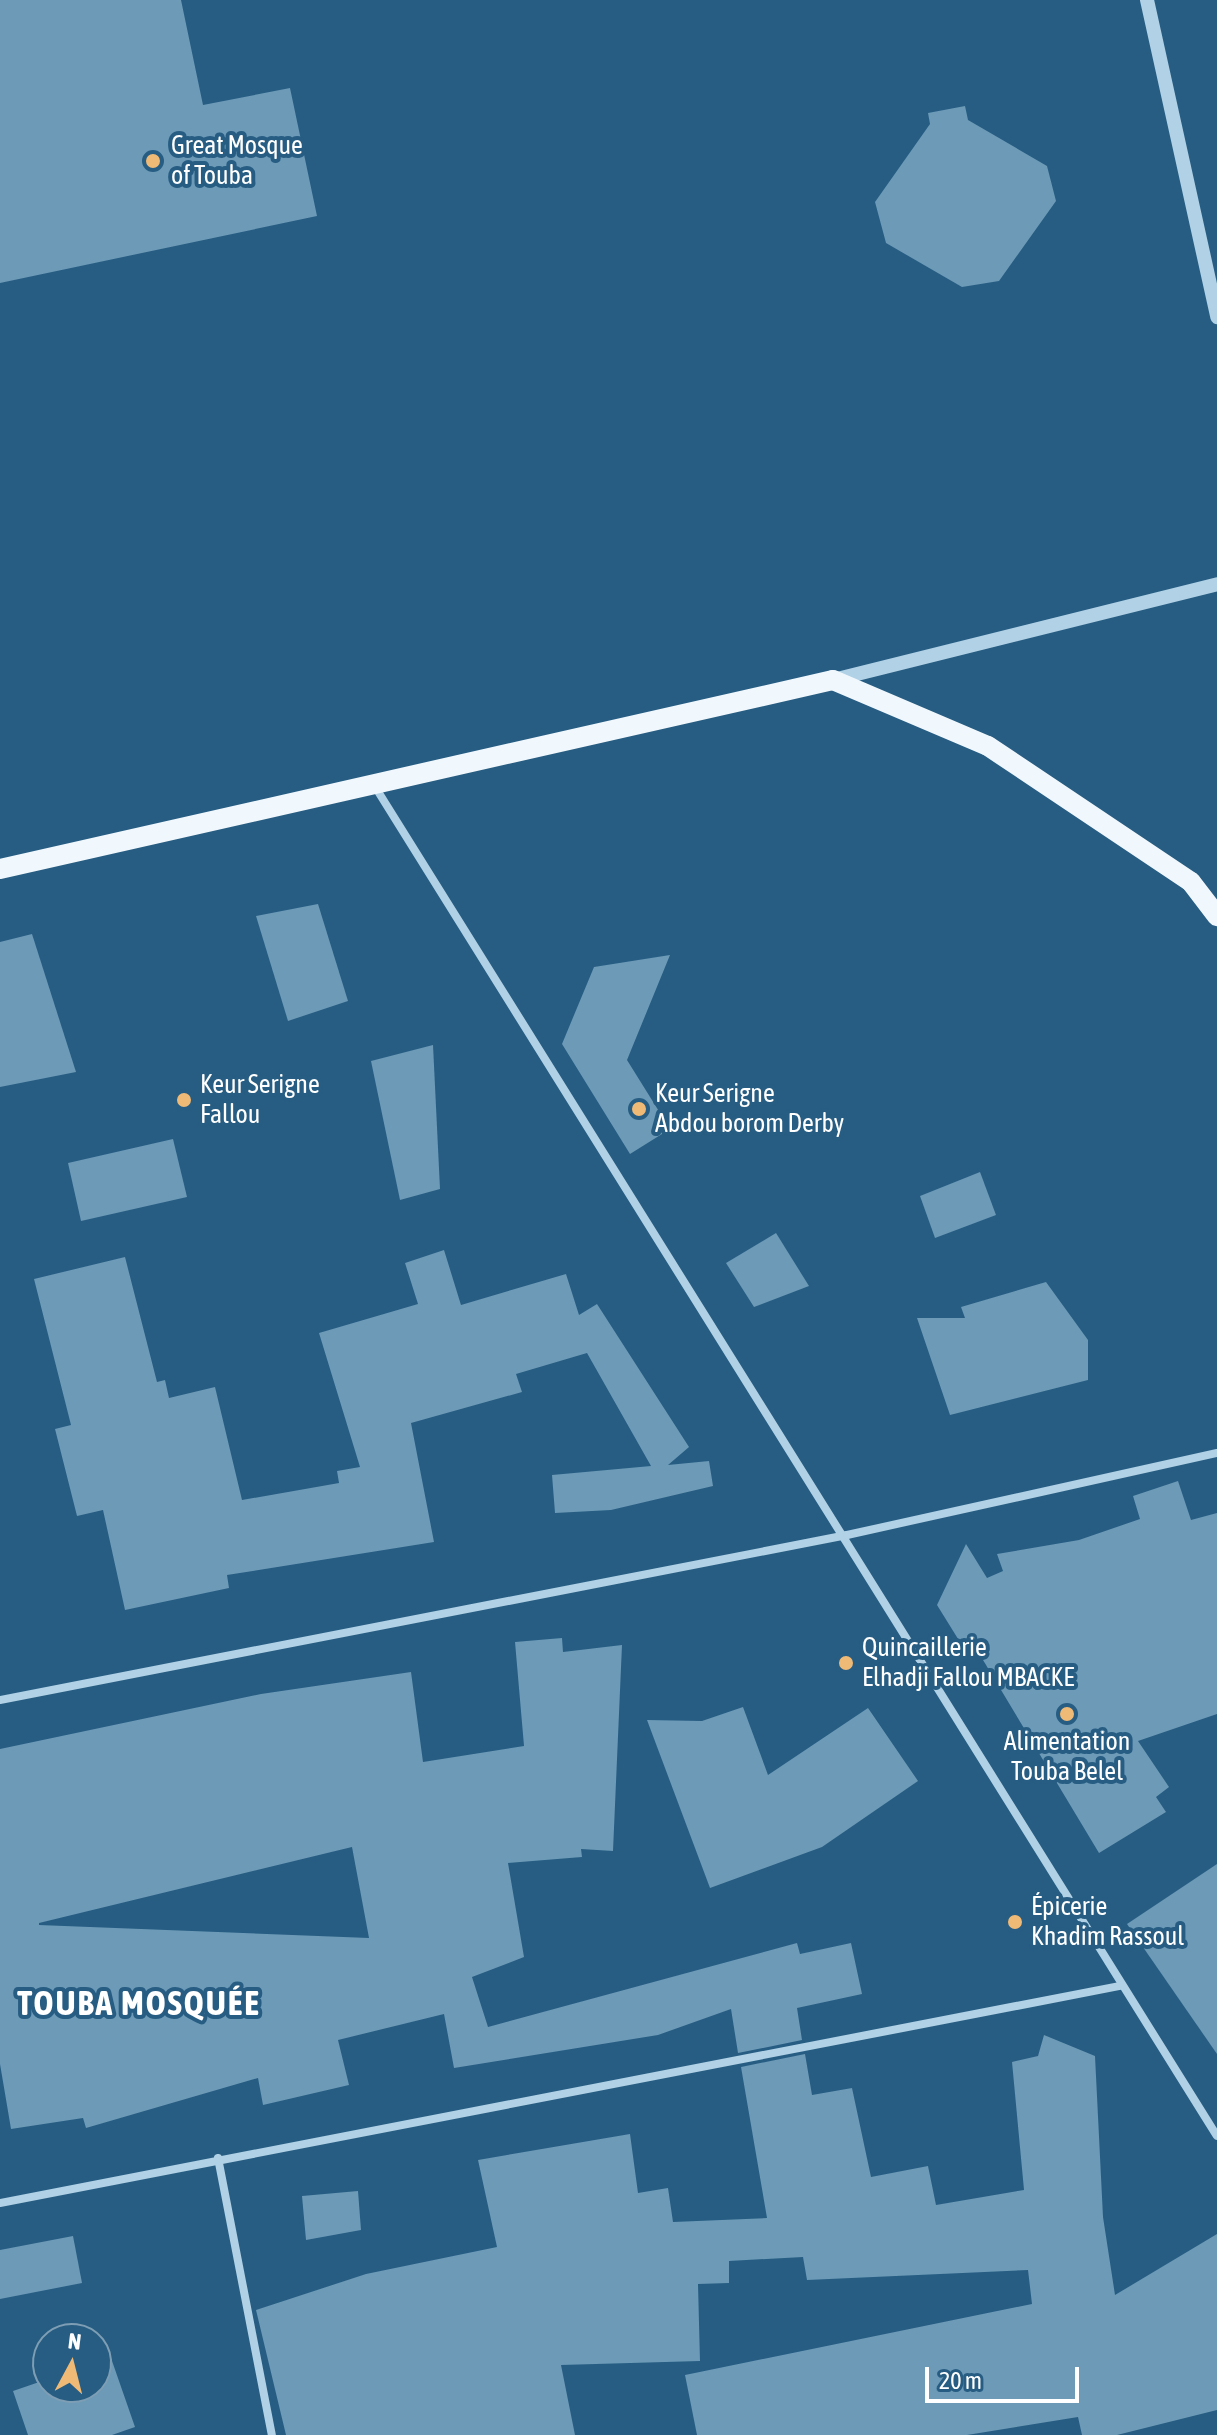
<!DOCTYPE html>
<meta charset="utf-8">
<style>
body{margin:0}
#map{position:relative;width:1217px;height:2435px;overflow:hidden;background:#275d82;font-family:"Asap Condensed",sans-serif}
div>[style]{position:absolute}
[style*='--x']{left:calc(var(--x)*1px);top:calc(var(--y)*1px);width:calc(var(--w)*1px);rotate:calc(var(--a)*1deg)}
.building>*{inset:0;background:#6c9ab7}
.minor>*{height:8px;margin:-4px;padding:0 4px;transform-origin:4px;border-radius:4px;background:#b0d1e6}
.tertiary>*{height:14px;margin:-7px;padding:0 7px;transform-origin:7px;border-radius:7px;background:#b0d1e6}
.primary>*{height:20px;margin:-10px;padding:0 10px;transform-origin:10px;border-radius:10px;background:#f1f8fd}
.dots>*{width:22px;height:22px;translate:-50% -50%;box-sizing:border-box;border:4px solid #275d82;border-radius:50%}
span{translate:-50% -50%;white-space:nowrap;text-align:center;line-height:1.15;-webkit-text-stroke:8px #275d82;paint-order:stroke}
.poi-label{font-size:26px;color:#fff}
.left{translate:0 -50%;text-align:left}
.district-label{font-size:34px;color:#fff;font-weight:700;letter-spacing:2px}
.north{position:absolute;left:32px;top:2323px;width:80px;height:80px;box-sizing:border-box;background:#275d82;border:2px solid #7d9eb4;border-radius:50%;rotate:7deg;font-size:22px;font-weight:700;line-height:32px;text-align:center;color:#fff}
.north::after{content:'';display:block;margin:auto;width:28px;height:36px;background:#efb976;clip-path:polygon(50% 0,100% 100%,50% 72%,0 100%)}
.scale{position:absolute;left:925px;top:2367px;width:154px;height:36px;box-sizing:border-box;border:4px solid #fff;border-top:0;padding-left:10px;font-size:24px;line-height:28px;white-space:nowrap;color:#fff;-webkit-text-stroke:6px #275d82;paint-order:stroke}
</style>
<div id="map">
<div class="building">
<i style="clip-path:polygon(0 0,181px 0,203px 105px,290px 88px,317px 216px,0 283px)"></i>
<i style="clip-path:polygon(965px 106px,968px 120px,1047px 166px,1056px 201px,999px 281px,962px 287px,886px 243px,875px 202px,930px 124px,928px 113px)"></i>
<i style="clip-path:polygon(318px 904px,348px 1001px,288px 1021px,256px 916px)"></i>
<i style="clip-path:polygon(32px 934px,76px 1072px,0 1087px,0 942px)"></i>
<i style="clip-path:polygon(670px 955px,627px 1060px,670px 1129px,630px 1154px,562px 1044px,594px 967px)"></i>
<i style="clip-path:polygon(433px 1045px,440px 1189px,400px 1200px,371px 1061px)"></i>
<i style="clip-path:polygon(173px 1139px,187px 1197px,81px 1221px,68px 1163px)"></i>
<i style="clip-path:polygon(980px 1172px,996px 1215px,935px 1238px,920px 1196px)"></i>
<i style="clip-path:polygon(776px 1233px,809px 1286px,754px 1307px,726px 1263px)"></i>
<i style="clip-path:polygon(444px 1250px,461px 1305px,566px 1274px,579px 1315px,597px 1304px,689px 1447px,668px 1465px,709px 1461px,713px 1486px,611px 1510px,555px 1513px,552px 1475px,651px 1466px,587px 1353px,516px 1374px,522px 1392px,411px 1423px,434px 1542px,227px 1575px,229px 1588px,125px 1610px,103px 1510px,77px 1516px,55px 1429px,71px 1425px,34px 1279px,125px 1257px,157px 1382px,165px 1380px,169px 1398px,215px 1387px,242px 1500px,339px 1483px,337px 1471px,360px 1467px,319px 1333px,418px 1304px,405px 1263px)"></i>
<i style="clip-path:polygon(1046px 1282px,1088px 1340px,1088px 1380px,950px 1415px,917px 1318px,965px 1318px,961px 1307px)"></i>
<i style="clip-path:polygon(1178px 1481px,1191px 1520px,1217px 1513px,1217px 1714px,1138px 1741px,1169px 1787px,1156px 1797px,1166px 1812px,1099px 1853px,977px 1650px,968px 1655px,937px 1605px,966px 1544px,987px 1578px,1003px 1571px,997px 1554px,1079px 1540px,1140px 1519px,1133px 1496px)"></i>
<i style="clip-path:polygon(evenodd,562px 1638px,563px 1652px,622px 1645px,613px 1851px,581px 1849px,582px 1857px,508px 1863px,524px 1957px,472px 1977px,488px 2027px,797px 1943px,800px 1954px,851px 1943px,862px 1994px,797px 2008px,802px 2040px,738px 2053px,731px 2009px,658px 2035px,454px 2068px,444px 2014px,338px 2040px,349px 2085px,263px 2105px,258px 2078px,86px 2128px,83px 2118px,11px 2129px,0 2064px,0 1749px,261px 1694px,411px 1672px,423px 1762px,524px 1746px,515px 1642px,562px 1638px,352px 1847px,369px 1938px,39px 1925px,39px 1923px,352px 1847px)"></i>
<i style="clip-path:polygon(743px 1707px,768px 1775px,868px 1708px,918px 1781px,822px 1847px,710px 1888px,647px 1720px,702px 1721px)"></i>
<i style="clip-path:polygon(1217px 1864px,1217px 2054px,1127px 1924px)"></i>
<i style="clip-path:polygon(1044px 2035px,1095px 2056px,1103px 2217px,1115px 2295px,1217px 2234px,1217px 2410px,1117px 2435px,1082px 2435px,1078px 2417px,967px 2435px,697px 2435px,685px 2375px,1032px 2304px,1028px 2270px,807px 2280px,803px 2257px,729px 2261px,729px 2283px,698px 2284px,700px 2361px,561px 2365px,575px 2435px,286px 2435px,256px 2310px,366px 2274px,497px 2247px,478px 2160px,630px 2134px,638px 2193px,668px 2188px,673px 2222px,767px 2218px,741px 2067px,805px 2054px,812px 2095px,852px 2088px,871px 2177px,928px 2166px,936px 2205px,1024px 2190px,1012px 2062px,1038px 2056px)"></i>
<i style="clip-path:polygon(358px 2191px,361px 2230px,306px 2240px,302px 2196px)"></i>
<i style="clip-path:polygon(73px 2236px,82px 2283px,0 2299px,0 2250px)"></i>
<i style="clip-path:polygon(111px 2358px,135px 2427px,112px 2435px,28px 2435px,13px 2391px,48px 2379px,48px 2387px,96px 2387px,96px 2363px)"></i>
</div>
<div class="minor">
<i style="--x:374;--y:785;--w:1592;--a:58.04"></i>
<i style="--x:0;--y:1700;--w:863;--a:-11.02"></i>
<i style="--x:847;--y:1535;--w:379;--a:-12.5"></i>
<i style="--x:218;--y:2158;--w:282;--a:79"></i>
<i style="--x:0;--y:2203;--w:1141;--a:-10.97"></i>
</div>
<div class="tertiary">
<i style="--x:1147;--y:0;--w:325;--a:77.5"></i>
<i style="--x:833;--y:680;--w:396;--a:-14"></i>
</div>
<div class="primary">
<i style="--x:0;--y:869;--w:854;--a:-12.78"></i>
<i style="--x:833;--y:680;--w:168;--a:23.1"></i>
<i style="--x:988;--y:746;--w:244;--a:33.8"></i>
<i style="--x:1191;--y:882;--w:43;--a:52.6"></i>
</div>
<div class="dots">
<i style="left:153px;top:161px;background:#efb976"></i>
<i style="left:184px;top:1100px;background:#efb976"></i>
<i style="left:639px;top:1109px;background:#efb976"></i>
<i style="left:846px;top:1663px;background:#efb976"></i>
<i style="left:1067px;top:1714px;background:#efb976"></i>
<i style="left:1015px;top:1922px;background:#efb976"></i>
</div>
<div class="poi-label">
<span class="left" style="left:171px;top:161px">Great Mosque<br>of Touba</span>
<span class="left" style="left:200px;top:1100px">Keur Serigne<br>Fallou</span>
<span class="left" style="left:655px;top:1109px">Keur Serigne<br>Abdou borom Derby</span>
<span class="left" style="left:862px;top:1663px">Quincaillerie<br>Elhadji Fallou MBACKE</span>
<span style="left:1067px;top:1757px">Alimentation<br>Touba Belel</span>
<span class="left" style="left:1031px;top:1922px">Épicerie<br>Khadim Rassoul</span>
</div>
<div class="district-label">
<span style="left:139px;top:2003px">TOUBA MOSQUÉE</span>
</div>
<div class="north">N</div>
<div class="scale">20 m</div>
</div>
